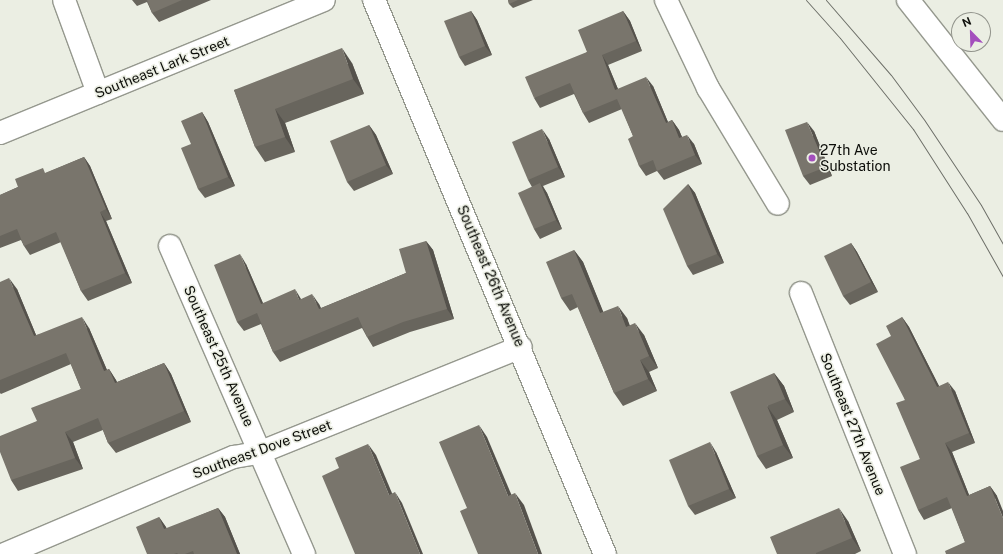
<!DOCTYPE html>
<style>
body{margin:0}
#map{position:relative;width:1003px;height:554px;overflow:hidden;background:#ebeee3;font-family:"Public Sans",sans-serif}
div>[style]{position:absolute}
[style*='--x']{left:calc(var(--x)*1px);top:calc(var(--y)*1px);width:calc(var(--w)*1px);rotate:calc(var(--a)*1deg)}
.roads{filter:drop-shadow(1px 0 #95988e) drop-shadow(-1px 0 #95988e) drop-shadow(0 1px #95988e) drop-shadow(0 -1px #95988e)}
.street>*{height:22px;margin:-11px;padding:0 11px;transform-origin:11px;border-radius:11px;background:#fff}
.primary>*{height:22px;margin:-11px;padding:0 11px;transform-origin:11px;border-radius:11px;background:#fff}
.tram>*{height:1px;margin:-0.5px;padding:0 0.5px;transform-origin:0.5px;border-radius:0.5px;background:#6d6f68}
.wall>*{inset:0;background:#68655d}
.shaded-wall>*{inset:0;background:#55524c}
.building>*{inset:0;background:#79756c}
.dots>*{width:11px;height:11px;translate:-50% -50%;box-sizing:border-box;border:2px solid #ebeee3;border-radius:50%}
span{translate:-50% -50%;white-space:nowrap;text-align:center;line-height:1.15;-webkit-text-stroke:3px #ebeee3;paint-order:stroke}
.street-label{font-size:14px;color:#0c0d09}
.poi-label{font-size:14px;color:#0c0d09}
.left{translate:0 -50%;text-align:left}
.north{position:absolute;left:951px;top:12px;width:40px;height:40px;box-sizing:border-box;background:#ebeee3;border:1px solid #92948c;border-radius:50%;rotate:337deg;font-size:11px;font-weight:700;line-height:16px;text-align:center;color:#0c0d09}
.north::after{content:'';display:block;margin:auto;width:14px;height:18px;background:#a44fbd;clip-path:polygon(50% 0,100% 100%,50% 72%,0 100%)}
</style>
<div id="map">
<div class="roads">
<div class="street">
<i style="--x:64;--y:0;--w:99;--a:69.9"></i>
<i style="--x:374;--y:0;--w:600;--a:67.37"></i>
<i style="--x:666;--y:0;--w:98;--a:64.5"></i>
<i style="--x:708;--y:88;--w:135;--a:58.9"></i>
<i style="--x:0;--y:133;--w:350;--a:-22.3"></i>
<i style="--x:170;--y:246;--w:336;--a:66.5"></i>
<i style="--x:801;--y:293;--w:281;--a:68.3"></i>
<i style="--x:5;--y:554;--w:249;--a:-23"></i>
<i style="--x:234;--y:457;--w:27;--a:-10"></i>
<i style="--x:261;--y:452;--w:280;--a:-22"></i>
</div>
<div class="primary">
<i style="--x:908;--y:0;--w:153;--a:51.6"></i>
</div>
</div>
<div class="tram">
<i style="--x:806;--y:0;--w:51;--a:48.2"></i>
<i style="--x:840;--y:38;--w:117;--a:51.3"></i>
<i style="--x:913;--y:129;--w:100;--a:57.3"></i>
<i style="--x:967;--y:213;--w:73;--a:60.6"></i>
<i style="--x:826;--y:0;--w:99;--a:49.1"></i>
<i style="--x:891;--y:75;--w:57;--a:53.5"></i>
<i style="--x:925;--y:121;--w:101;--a:56.3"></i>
<i style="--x:981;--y:205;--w:45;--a:60.6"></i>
</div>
<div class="wall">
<i style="clip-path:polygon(132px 0,211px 0,159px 22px,152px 13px,147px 2px,137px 6px)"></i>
<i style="clip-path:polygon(508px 0,533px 0,513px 8px,509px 4px)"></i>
<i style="clip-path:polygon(471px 11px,477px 20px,492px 55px,465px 66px,459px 57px)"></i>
<i style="clip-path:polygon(623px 11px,630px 21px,642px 51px,608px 65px,618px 89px,653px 86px,668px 122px,672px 120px,679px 130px,682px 137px,694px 144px,702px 164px,664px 180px,657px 171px,646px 176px,639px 166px,633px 136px,622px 109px,589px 123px,583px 113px,574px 94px,540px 108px,534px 98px,587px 52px)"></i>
<i style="clip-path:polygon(352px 63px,364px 94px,285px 123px,295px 152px,265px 162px,255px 147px,234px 90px)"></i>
<i style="clip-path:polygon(202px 112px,208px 122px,235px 186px,205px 198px,198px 189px,191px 144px)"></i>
<i style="clip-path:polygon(369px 125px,376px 135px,393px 174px,354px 191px,347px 182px)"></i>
<i style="clip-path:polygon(814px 131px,832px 176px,810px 185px,803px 176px)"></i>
<i style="clip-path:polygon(549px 139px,565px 177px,543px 186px,547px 193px,562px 229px,540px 239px,534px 229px,532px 187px,528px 180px)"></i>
<i style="clip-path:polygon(84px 157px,90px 166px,112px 219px,106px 221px,132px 283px,88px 301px,81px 291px,61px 242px,30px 255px,24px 246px,21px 240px,0 248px,0 195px,18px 187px,46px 173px)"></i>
<i style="clip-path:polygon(688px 184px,695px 193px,724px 263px,693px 275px,687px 266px)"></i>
<i style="clip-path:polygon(426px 241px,433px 250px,454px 319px,410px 332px,373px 347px,367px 337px,362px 328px,280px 362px,273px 352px,261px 324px,244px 331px,237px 322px,246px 264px,263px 303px,301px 299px,319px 304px,321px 308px,406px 273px)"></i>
<i style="clip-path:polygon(851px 243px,857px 252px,878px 292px,850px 305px,843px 296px)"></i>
<i style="clip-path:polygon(574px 250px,583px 262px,603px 312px,627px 318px,629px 325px,644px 335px,658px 368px,649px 372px,657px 391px,623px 406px,614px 393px,578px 307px,570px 311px,561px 298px)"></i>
<i style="clip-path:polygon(0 282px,17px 289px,36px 335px,89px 328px,107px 370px,109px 369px,117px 382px,164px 363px,171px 374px,191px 422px,116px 453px,108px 443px,103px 430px,73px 442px,83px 469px,18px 491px,11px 480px,37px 421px,81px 389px,71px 364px,1px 394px,0 393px)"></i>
<i style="clip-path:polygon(902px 317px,909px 327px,939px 386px,955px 391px,975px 443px,952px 452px,969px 495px,990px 486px,997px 496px,965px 542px,952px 508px,924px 520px,918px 510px,920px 459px,905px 400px,891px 336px)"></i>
<i style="clip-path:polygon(774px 373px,784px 386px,794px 412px,777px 420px,793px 458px,766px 469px,757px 456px)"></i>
<i style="clip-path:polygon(716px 452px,736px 498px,695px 515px,688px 506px)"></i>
<i style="clip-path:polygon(218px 508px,225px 517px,240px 554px,147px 554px,159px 517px,167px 529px)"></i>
<i style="clip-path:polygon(848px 521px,861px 551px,855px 554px,777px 554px)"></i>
</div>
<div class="shaded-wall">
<i style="clip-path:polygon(471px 11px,477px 20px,492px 55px,485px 46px)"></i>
<i style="clip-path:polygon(623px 11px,630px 21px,642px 51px,636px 41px)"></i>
<i style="clip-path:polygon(342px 48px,352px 63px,364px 94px,353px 79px)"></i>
<i style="clip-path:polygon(602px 55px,608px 65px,622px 99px,615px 90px)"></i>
<i style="clip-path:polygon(646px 77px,653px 86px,672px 132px,666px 123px)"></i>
<i style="clip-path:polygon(275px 109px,285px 123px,295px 152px,285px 137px)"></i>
<i style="clip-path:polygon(202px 112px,208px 122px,235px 186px,228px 177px)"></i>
<i style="clip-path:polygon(672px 120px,679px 130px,686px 147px,679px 138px)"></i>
<i style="clip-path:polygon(807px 122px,814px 131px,832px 176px,826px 167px)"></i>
<i style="clip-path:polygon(369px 125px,376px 135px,393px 174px,386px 165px)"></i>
<i style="clip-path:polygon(542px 129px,549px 139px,565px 177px,558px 167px)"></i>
<i style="clip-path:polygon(687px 135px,694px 144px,702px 164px,695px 155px)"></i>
<i style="clip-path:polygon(84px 157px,90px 166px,112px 219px,106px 209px)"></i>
<i style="clip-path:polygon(540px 183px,547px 193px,562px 229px,556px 220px)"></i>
<i style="clip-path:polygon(688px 184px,695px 193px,724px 263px,717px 254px)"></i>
<i style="clip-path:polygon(100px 212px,106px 221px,132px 283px,125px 273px)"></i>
<i style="clip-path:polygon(426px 241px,433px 250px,454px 319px,447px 309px)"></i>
<i style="clip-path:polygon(851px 243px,857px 252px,878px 292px,871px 282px)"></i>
<i style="clip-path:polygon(574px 250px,583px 262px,609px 326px,600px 313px)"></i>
<i style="clip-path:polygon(240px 254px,246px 264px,267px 313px,261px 304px)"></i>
<i style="clip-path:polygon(9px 278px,17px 289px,41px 347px,34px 336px)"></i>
<i style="clip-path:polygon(295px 289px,301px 299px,299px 300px)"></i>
<i style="clip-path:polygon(312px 294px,319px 304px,325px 319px,319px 309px)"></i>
<i style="clip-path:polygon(618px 306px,627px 318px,635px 339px,626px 327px)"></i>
<i style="clip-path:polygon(82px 317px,89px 328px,112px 382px,104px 371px)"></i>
<i style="clip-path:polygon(902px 317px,909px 327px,944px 396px,937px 387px)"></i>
<i style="clip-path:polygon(635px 323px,644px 335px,658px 368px,649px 356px)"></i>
<i style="clip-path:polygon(640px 360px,649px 372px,657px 391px,648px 379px)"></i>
<i style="clip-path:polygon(164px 363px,171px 374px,191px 422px,184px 411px)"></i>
<i style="clip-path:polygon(109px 369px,116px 380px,122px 394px,115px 383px)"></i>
<i style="clip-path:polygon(774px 373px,784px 386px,794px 412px,785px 399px)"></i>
<i style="clip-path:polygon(948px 382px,955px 391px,975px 443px,969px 433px)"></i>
<i style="clip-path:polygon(767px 406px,777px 420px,793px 458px,783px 445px)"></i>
<i style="clip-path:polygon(479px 425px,487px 437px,517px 508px,508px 496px)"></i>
<i style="clip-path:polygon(65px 432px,73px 442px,83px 469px,75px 458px)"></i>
<i style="clip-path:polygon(710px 442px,716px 452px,736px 498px,729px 489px)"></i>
<i style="clip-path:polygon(945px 443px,952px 452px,973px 505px,967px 496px)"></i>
<i style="clip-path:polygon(368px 444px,376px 455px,397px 505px,389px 495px)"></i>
<i style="clip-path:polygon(990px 486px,997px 496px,1003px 511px,1003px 518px)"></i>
<i style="clip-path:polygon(395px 492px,402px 503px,423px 554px,420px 554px)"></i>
<i style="clip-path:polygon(515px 493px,524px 505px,542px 554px,538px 554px)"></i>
<i style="clip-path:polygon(218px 508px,225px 517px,240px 554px,237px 554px)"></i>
<i style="clip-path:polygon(839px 508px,848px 521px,861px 551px,852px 538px)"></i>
<i style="clip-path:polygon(159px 517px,166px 527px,171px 539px,164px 529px)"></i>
</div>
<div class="building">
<i style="clip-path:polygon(147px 0,182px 0,152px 13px)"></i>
<i style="clip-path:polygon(508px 0,518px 0,509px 4px)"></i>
<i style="clip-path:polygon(471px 11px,485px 46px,459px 57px,444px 21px)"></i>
<i style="clip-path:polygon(623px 11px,636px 41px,602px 55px,615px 90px,646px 77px,666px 123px,672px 120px,679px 138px,687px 135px,695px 155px,657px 171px,653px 160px,639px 166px,628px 139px,633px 136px,617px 99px,583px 113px,570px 83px,534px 98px,525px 77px,587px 52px,578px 30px)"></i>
<i style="clip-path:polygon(342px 48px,353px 79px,275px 109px,285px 137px,255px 147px,234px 90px)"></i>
<i style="clip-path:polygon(202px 112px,228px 177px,198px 189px,181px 148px,191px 144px,181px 121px)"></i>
<i style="clip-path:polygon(807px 122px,826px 167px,803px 176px,785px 130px)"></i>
<i style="clip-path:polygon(369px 125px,386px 165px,347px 182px,330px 141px)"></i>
<i style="clip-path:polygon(542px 129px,558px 167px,528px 180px,512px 142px)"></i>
<i style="clip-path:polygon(84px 157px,106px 209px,100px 212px,125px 273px,81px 291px,56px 232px,24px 246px,17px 229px,0 236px,0 195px,18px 187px,15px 179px,43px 168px,45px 173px)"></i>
<i style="clip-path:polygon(540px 183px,556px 220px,534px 229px,518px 193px)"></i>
<i style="clip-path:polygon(688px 184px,717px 254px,687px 266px,663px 209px)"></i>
<i style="clip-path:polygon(426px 241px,447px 309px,403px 322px,367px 337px,358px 317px,273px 352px,257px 313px,237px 322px,214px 265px,240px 254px,261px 304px,295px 289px,299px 300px,312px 294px,319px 309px,406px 273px,399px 249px)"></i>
<i style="clip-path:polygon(851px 243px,871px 282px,843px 296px,824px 256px)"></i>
<i style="clip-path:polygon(574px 250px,600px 313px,618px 306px,626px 327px,635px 323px,649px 356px,640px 360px,648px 379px,614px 393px,572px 294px,561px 298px,546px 262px)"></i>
<i style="clip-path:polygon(9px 278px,34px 336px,82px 317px,104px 371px,109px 369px,115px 383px,164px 363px,184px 411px,108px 443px,98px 418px,65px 432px,75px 458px,11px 480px,0 452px,0 436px,37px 421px,31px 408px,81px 389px,66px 353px,0 380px,0 282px)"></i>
<i style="clip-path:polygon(902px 317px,937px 387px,948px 382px,969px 433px,945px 443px,967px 496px,990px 486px,1003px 518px,1003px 554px,946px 554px,945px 551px,965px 542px,947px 497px,918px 510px,900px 467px,920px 459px,896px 403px,905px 400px,876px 344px,891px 336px,886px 326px)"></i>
<i style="clip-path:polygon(774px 373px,785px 399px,767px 406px,783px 445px,757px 456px,730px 392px)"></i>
<i style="clip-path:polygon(479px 425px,508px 496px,515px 493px,538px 554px,478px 554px,460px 511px,467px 508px,439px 442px)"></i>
<i style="clip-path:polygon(710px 442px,729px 489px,688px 506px,669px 460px)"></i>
<i style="clip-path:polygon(368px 444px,389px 495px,395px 492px,420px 554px,355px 554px,322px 476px,339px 468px,335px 458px)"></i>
<i style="clip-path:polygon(218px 508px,237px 554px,194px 554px,193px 551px,185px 554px,178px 554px,177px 553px,174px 554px,147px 554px,136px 527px,159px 517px,164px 529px)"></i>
<i style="clip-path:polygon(839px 508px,852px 538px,816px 553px,816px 554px,777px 554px,770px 537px)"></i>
</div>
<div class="dots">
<i style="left:812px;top:158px;background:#a44fbd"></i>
</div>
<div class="street-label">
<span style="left:162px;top:67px;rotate:-22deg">Southeast Lark Street</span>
<span style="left:491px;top:276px;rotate:67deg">Southeast 26th Avenue</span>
<span style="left:219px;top:356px;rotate:66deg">Southeast 25th Avenue</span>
<span style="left:853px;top:424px;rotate:68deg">Southeast 27th Avenue</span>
<span style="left:262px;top:449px;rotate:-20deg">Southeast Dove Street</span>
</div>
<div class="poi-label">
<span class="left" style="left:820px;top:158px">27th Ave<br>Substation</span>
</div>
<div class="north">N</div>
</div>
